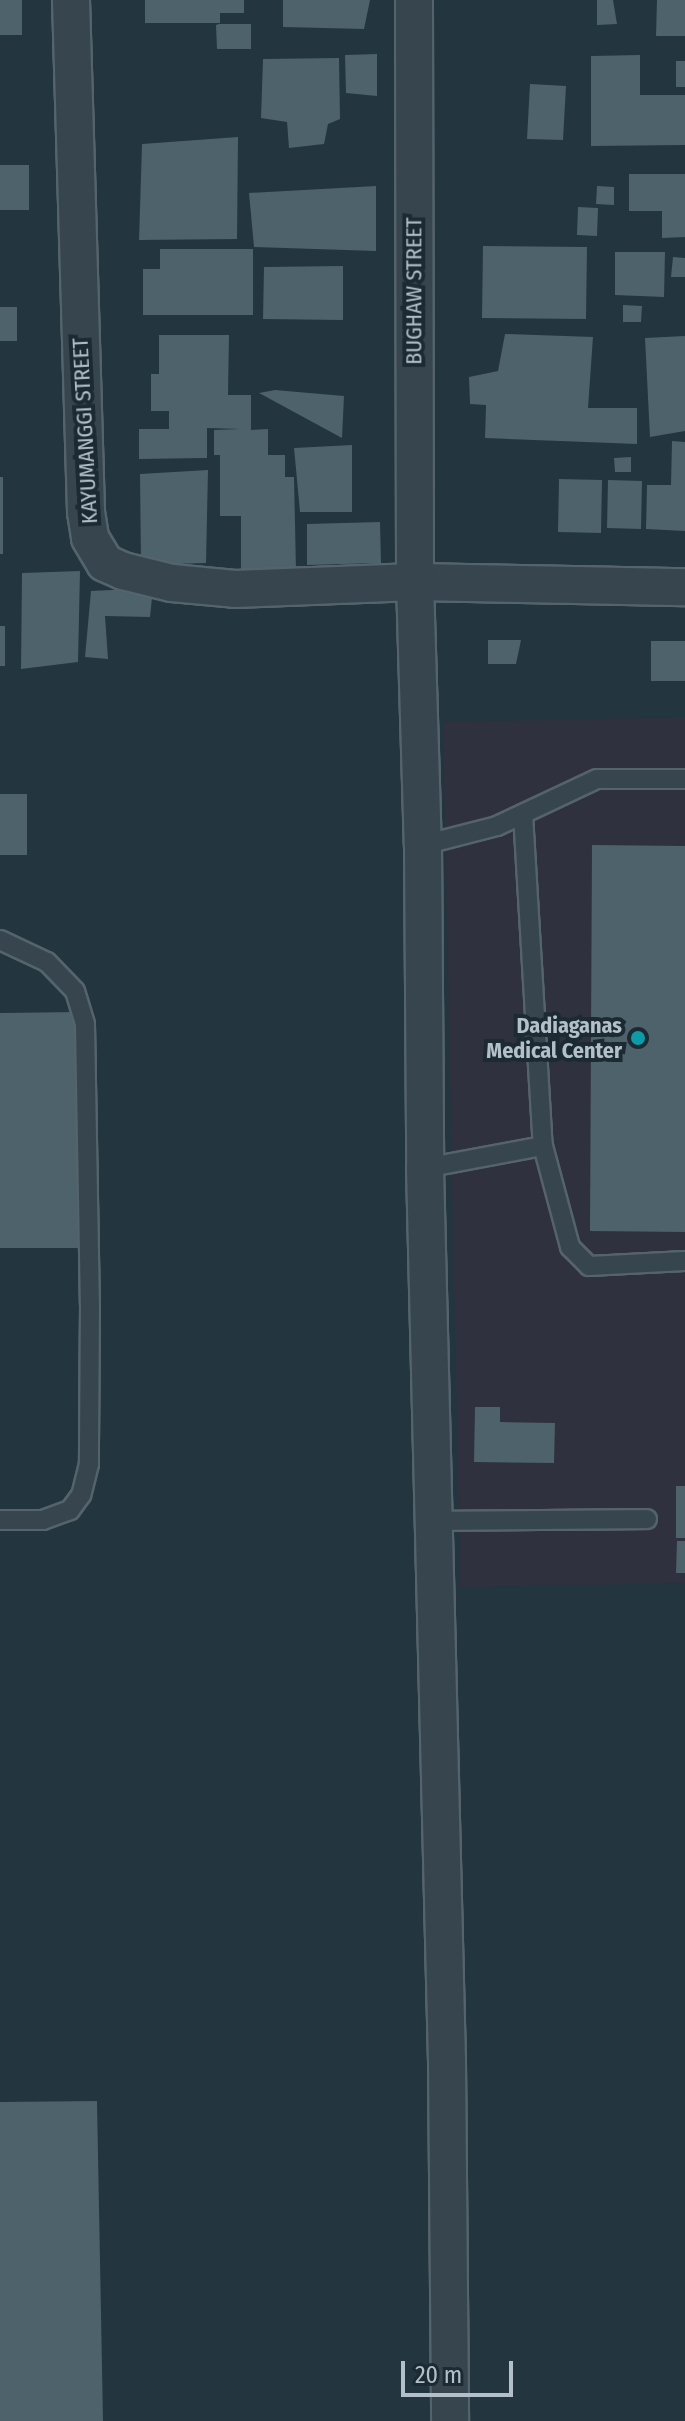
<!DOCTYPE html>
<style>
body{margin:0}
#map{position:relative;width:685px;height:2421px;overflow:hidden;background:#23353e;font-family:"Fira Sans Condensed",sans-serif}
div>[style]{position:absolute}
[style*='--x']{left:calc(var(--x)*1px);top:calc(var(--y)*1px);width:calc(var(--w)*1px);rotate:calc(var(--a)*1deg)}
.medical>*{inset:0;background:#2f313f}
.building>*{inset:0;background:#4e626b}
.roads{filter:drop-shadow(2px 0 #55636c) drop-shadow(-2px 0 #55636c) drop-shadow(0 2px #55636c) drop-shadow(0 -2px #55636c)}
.lane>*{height:18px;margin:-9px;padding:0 9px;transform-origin:9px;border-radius:9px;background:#37464e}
.street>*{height:36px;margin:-18px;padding:0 18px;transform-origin:18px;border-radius:18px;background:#37464e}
.dots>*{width:22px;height:22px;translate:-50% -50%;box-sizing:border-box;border:4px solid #1c2b33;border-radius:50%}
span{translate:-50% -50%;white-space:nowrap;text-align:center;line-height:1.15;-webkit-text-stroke:8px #1c2b33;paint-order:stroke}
.street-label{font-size:22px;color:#b3c0c9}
.poi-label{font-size:22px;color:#b3c0c9;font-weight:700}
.right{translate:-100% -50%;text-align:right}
.scale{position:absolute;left:401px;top:2361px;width:112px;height:36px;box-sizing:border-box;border:4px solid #b3c0c9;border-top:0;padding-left:10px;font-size:24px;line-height:28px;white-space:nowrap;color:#b3c0c9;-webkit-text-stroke:6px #1c2b33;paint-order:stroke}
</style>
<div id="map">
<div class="medical">
<i style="clip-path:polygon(685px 717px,685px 1583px,460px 1587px,443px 722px)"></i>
</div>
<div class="building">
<i style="clip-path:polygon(0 0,22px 0,22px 35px,0 35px)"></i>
<i style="clip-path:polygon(145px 0,244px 0,244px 13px,220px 13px,220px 23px,145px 23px)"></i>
<i style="clip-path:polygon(283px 0,370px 0,364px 29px,283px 27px)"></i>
<i style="clip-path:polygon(597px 0,613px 0,617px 24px,597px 25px)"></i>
<i style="clip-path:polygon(657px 0,685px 0,685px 36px,656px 36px)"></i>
<i style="clip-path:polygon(219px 24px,251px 24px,251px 49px,217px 49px,216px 25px)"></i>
<i style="clip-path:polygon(377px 54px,377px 96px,346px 93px,345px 55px)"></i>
<i style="clip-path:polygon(640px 55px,640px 95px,685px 95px,685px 145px,591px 146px,591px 56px)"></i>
<i style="clip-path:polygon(339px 58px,340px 119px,328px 124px,324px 144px,289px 148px,287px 122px,261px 118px,263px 59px)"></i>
<i style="clip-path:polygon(676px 61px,685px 61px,685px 87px,676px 87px)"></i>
<i style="clip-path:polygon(530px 84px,566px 86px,563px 140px,527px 139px)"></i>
<i style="clip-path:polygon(238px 137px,237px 239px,139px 240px,142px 144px)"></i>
<i style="clip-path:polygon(0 165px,29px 165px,29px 210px,0 210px)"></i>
<i style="clip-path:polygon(629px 174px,685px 174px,685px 237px,662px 238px,662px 211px,629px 211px)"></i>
<i style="clip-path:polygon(376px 186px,376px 251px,254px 247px,249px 193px)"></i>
<i style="clip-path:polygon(597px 186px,614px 187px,614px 205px,596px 204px)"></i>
<i style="clip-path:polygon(578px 207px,598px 208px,597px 236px,577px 235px)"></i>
<i style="clip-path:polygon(483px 246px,587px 247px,586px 319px,482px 318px)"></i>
<i style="clip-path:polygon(160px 249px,253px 249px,253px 315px,143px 315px,143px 269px,160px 269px)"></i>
<i style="clip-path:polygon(615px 252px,665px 252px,664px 297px,615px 295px)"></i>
<i style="clip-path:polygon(673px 257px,685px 258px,685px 277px,671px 277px)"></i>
<i style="clip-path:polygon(343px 266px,343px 320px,263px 319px,264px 267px)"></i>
<i style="clip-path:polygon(623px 305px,642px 306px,641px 322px,623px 322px)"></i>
<i style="clip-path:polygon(0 307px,17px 307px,17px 341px,0 341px)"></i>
<i style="clip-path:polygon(505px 334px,593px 337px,588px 408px,637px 408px,637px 444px,485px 438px,486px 405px,470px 404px,469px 377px,498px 371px)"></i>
<i style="clip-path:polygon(159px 335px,229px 335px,228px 395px,251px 395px,251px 430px,268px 429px,268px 455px,285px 455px,285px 477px,294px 477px,296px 570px,241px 570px,241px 516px,220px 516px,220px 455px,214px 455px,214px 430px,240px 429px,207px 428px,207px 458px,139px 459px,139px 429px,169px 429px,169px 411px,151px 411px,151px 374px,159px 374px)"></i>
<i style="clip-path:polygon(685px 336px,685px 431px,650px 437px,645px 338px)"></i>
<i style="clip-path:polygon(275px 390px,344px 396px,342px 438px,259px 393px)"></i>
<i style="clip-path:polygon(672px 441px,685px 442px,685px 531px,646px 529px,647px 485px,671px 485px)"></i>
<i style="clip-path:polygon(352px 445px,352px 512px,300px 512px,294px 448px)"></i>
<i style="clip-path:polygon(631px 457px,631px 472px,615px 472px,614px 458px)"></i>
<i style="clip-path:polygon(208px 470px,206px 563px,141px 565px,140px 474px)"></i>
<i style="clip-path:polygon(0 477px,3px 477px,3px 554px,0 554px)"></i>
<i style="clip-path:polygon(559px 479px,602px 480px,601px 533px,558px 532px)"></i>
<i style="clip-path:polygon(608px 480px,642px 481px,641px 529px,607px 528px)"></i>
<i style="clip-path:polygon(380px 522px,381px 563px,307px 565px,307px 524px)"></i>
<i style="clip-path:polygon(80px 571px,78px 662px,21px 669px,22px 573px)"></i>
<i style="clip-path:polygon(153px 588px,150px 617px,105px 616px,108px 659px,85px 657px,91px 591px)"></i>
<i style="clip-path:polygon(0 626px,5px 626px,5px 666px,0 666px)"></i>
<i style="clip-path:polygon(488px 640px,521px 640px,516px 664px,488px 664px)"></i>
<i style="clip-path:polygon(651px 641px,685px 641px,685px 681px,651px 681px)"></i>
<i style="clip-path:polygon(0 794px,27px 794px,27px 855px,0 855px)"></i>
<i style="clip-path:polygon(592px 845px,685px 846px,685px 1232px,590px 1231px)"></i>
<i style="clip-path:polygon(78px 1012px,80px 1248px,0 1248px,0 1013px)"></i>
<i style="clip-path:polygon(475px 1407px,500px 1407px,500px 1422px,555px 1423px,554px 1463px,474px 1462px)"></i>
<i style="clip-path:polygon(676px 1486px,685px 1486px,685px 1538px,676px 1538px)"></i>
<i style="clip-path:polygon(677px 1541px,685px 1541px,685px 1573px,676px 1573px)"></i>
<i style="clip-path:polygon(97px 2101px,103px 2421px,0 2421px,0 2102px)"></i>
</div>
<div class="roads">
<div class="lane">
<i style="--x:523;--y:814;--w:333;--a:86.6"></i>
<i style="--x:543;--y:1146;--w:105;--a:75"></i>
<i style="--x:570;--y:1247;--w:27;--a:45"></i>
<i style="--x:589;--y:1266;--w:96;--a:-3"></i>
<i style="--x:423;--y:845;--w:76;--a:-14.4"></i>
<i style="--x:497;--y:826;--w:110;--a:-25.2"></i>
<i style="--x:597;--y:779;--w:88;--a:0"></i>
<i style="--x:0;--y:940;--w:52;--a:25.1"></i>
<i style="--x:47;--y:962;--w:40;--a:46"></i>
<i style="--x:75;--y:991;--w:34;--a:73"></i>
<i style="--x:85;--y:1024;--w:281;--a:89"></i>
<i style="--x:90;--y:1305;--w:159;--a:90.4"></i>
<i style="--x:89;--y:1464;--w:32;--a:104"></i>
<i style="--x:81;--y:1495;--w:19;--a:126"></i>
<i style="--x:70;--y:1510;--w:29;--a:160"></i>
<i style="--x:43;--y:1520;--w:43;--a:180"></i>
<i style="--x:425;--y:1168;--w:120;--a:-10.6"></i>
<i style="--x:434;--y:1521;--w:213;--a:-0.5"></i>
</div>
<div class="street">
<i style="--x:71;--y:0;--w:512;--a:88.32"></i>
<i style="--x:86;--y:512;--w:26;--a:81"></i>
<i style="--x:90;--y:538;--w:29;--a:59"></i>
<i style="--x:105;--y:563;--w:20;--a:24"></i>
<i style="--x:123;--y:571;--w:50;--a:13.8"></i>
<i style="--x:172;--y:583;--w:63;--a:5.4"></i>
<i style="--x:235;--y:589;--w:180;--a:-2.2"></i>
<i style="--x:415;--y:582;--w:270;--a:1.1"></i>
<i style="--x:414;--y:0;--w:582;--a:89.9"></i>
<i style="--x:415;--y:582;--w:263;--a:88.3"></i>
<i style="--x:423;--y:845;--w:323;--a:89.6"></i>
<i style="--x:425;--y:1168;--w:893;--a:88.59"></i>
<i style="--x:447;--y:2061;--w:360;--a:89.5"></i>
</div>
</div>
<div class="dots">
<i style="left:638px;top:1038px;background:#0f9aa8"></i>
</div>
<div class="street-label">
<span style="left:414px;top:291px;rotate:-90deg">BUGHAW STREET</span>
<span style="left:85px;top:431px;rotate:-93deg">KAYUMANGGI STREET</span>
</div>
<div class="poi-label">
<span class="right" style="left:622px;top:1038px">Dadiaganas<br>Medical Center</span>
</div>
<div class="scale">20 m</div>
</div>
